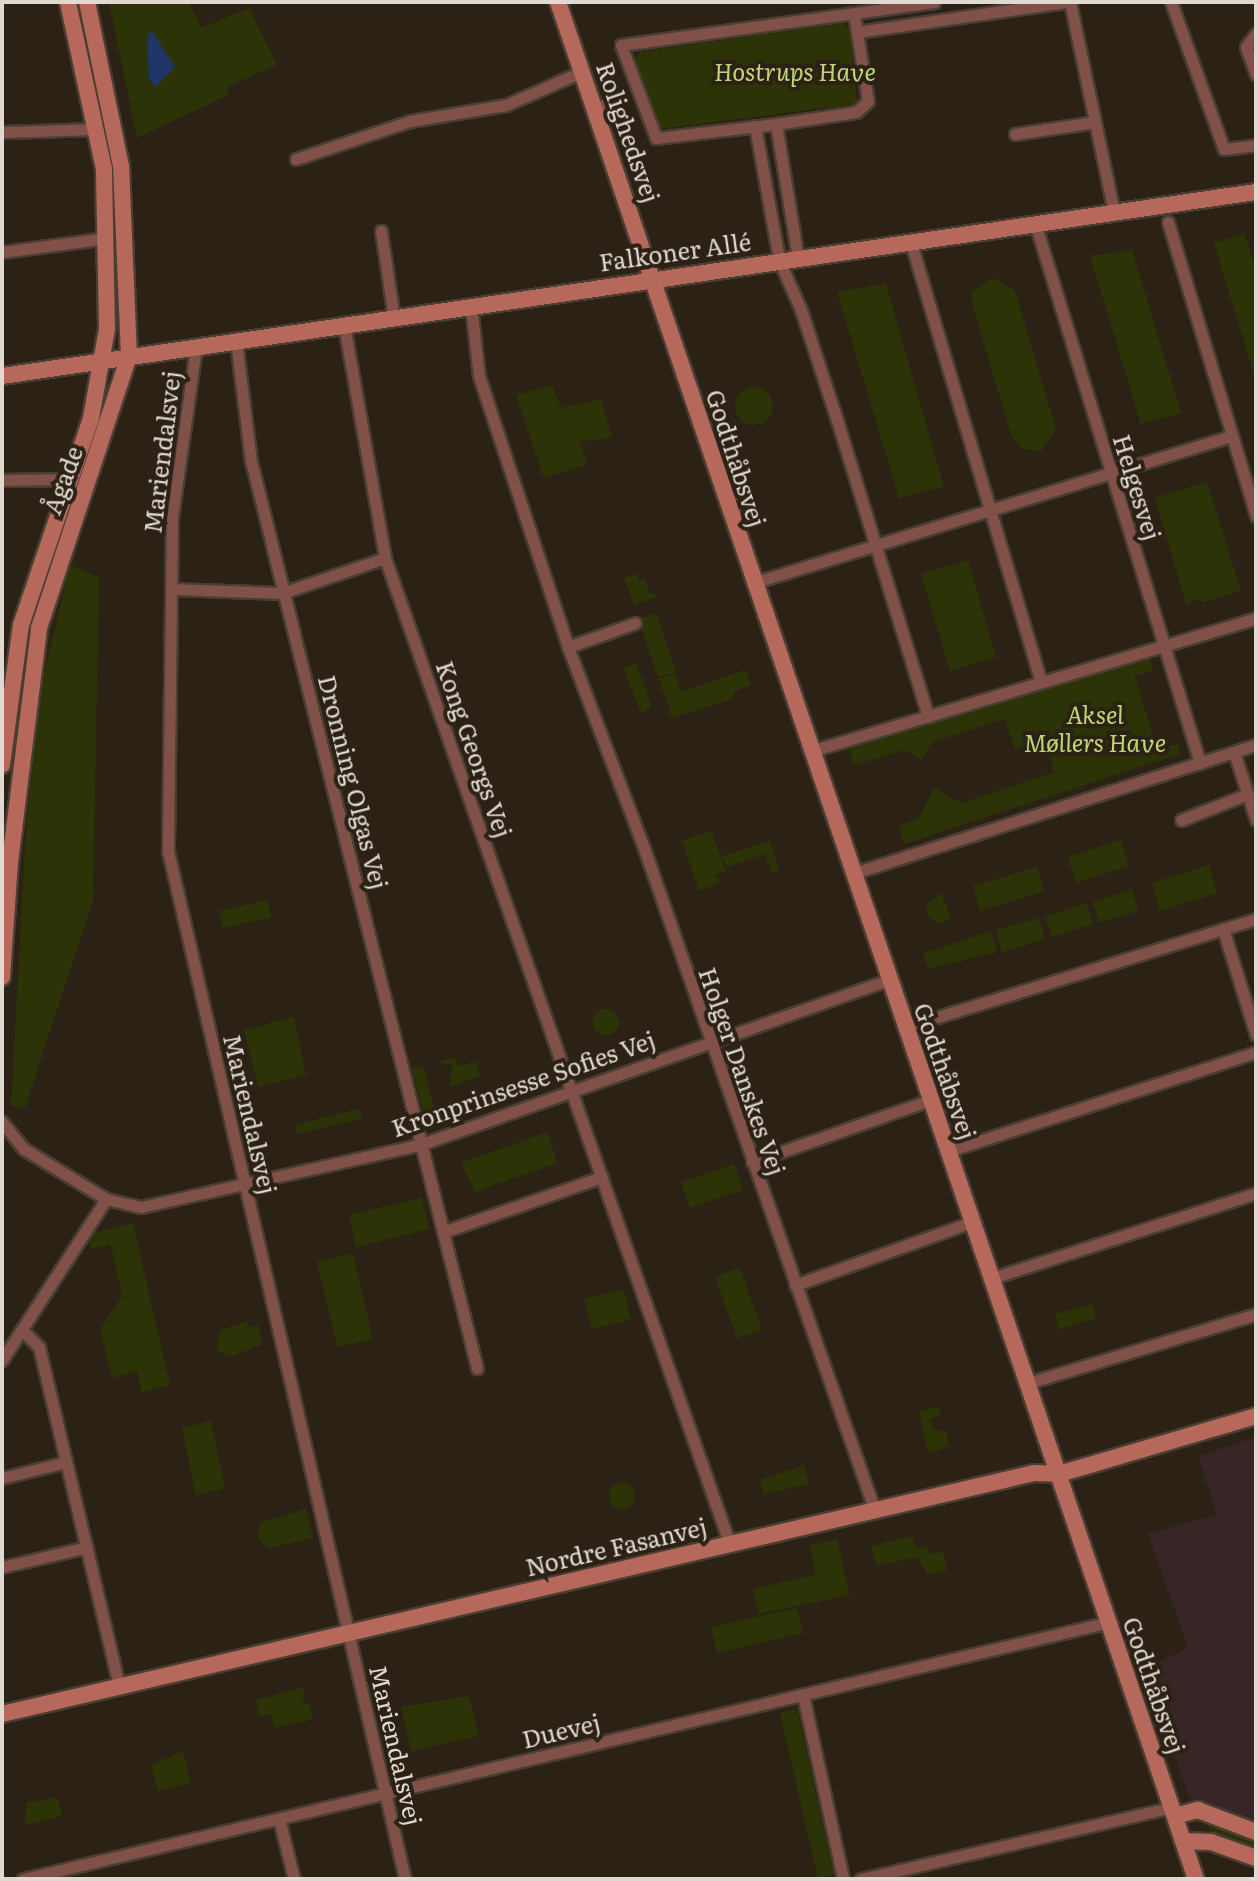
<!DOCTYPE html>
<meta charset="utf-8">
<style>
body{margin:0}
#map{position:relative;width:1258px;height:1881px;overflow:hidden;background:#2c2115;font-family:Literata,serif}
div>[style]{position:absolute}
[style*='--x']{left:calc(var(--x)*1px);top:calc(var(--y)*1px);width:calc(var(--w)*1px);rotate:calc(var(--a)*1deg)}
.medical>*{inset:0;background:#382525}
.green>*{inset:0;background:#2c3407}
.round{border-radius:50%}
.water>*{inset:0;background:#1e3566}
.street-tunnel>*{height:11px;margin-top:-5.5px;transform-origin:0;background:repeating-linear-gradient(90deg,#473d31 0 11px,transparent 0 16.5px)}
.roads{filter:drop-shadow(2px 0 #493e33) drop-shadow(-2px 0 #493e33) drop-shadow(0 2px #493e33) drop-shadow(0 -2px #493e33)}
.street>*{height:11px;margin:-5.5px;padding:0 5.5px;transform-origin:5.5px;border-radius:5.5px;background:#815048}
.secondary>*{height:16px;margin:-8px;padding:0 8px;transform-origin:8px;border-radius:8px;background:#b6685b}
span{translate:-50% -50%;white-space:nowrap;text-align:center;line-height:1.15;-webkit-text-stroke:8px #2c2115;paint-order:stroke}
.park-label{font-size:24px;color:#c0d577;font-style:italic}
.street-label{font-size:24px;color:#e0d9d1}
.frame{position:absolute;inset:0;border:4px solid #e0d9d1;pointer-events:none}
</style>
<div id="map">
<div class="medical">
<i style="clip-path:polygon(1256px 1437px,1256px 1825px,1190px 1798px,1142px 1669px,1188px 1648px,1148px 1534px,1217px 1514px,1198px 1456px)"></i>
</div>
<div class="green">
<i style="clip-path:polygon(109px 2px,189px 2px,201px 28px,249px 8px,277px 65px,227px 87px,230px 94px,137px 138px)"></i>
<i style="clip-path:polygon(841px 23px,850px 29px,857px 104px,659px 129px,634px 61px,640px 52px)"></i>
<i style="clip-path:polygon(1244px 233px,1256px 268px,1256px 381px,1214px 243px)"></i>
<i style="clip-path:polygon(1132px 250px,1181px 413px,1141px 424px,1090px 256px)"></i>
<i style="clip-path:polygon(994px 278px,1015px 291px,1056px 429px,1041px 451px,1023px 449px,1012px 438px,973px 307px,971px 292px)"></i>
<i style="clip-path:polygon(886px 284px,944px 487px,899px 498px,837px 292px)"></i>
<i style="clip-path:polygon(552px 385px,561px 408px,601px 399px,612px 437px,580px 442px,587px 464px,544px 478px,516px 395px)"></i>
<i class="round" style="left:735px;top:387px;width:38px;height:38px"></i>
<i style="clip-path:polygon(1207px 482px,1241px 591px,1204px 602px,1195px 599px,1187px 607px,1155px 498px)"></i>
<i style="clip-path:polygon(968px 560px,996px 657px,950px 671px,921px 574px)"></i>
<i style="clip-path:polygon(70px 565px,99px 577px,93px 900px,25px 1108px,11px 1106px,26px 829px,40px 691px)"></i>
<i style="clip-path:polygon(637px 574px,639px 582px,645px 580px,650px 594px,660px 596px,634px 605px,624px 578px)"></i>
<i style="clip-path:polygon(656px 613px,676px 672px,658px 677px,638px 619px)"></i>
<i style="clip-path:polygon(1150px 658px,1153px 670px,1135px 676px,1157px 750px,1178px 744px,1180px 754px,904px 844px,898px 826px,919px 818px,934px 788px,961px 803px,1054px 772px,1045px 740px,1015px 749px,1005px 719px,932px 742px,922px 760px,904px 750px,854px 765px,849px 749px)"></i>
<i style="clip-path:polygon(636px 663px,652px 707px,641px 713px,623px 668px)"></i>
<i style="clip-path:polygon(746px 670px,751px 685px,733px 692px,734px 698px,672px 718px,659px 679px,675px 673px,681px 692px)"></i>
<i style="clip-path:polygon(711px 831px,726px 871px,716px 875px,719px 883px,699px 891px,682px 841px)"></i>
<i style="clip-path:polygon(1121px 840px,1129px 866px,1076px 883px,1068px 857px)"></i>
<i style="clip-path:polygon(770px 841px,779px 871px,772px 874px,765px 854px,726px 867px,722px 856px)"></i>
<i style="clip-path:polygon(1209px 865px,1217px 893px,1160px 911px,1152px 883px)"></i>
<i style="clip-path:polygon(1037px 867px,1044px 891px,980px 911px,973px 886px)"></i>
<i style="clip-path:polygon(1132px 889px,1138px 911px,1099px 923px,1093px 902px)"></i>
<i style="clip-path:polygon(942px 893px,951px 920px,938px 923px,928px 917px,926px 905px)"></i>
<i style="clip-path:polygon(267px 900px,271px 917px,223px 928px,219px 911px)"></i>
<i style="clip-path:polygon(1086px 903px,1093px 924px,1052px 937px,1046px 916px)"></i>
<i style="clip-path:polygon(1039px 918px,1045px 939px,1002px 952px,996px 930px)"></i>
<i style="clip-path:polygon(991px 931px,997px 952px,928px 969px,923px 953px)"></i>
<i class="round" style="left:593px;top:1009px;width:26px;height:26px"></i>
<i style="clip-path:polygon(294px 1017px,306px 1075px,258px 1087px,244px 1030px)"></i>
<i style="clip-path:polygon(455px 1057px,458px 1066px,476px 1062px,480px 1076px,450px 1087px,452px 1065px,436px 1062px)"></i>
<i style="clip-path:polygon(423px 1066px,433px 1104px,443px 1109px,456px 1106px,459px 1114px,427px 1127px,412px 1069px)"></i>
<i style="clip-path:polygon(553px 1074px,557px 1081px,477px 1110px,476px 1105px)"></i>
<i style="clip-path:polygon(359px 1109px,362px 1119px,297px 1134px,295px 1125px)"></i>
<i style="clip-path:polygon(548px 1132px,557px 1163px,475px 1192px,461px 1163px)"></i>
<i style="clip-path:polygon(734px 1164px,743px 1190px,690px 1208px,681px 1182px)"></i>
<i style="clip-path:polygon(422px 1198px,429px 1229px,356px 1247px,349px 1215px)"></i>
<i style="clip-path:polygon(133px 1223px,170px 1385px,142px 1392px,137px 1371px,112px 1378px,100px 1329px,122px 1296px,111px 1245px,91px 1249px,90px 1242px,96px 1232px)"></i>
<i style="clip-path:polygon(353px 1253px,373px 1339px,337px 1347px,317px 1262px)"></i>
<i style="clip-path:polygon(740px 1268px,762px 1330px,737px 1338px,715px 1277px)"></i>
<i style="clip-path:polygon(624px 1289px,631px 1320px,592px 1329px,584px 1299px)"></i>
<i style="clip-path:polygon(1092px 1304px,1096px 1318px,1059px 1330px,1055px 1314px)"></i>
<i style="clip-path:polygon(248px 1321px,249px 1327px,258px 1325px,263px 1344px,229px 1357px,217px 1350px,219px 1331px)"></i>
<i style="clip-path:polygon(937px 1406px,941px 1415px,930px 1419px,934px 1429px,946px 1432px,950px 1446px,928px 1453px,919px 1412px)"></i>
<i style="clip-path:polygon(211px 1421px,225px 1488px,196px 1495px,182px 1428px)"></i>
<i style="clip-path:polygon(804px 1465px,809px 1484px,764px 1494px,760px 1480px)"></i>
<i class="round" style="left:609px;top:1483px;width:26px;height:26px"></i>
<i style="clip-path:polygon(306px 1509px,313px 1538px,269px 1548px,258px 1540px,259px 1523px)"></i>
<i style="clip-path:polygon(912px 1536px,916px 1549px,927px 1546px,929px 1554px,943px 1551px,947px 1570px,928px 1575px,917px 1557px,876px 1566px,871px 1546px)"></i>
<i style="clip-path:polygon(837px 1540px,850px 1595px,759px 1614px,753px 1589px,816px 1575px,810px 1545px)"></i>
<i style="clip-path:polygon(797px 1608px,803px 1633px,717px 1653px,711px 1627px)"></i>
<i style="clip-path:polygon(305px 1687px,303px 1704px,309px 1703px,313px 1719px,275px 1728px,270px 1714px,259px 1716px,256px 1700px)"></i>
<i style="clip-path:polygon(469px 1696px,479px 1736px,411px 1751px,401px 1707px)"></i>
<i style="clip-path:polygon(797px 1709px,834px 1874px,818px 1879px,780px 1713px)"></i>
<i style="clip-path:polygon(183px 1751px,191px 1783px,158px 1791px,151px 1765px)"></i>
<i style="clip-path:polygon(57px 1797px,62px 1816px,25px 1825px,26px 1803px)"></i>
<i style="clip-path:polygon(1206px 1819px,1256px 1840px,1256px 1852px,1211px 1834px)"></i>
</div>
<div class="water">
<i style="clip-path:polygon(152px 31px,175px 67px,155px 87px,149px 79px,147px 36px)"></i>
</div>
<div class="street-tunnel">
<i style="--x:607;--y:104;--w:22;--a:-22"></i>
</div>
<div class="roads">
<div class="street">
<i style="--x:1070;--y:2;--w:215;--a:78.2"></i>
<i style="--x:1171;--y:2;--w:156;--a:70.2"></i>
<i style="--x:1224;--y:149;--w:32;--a:-7"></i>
<i style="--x:854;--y:14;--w:88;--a:80.9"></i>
<i style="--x:868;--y:101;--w:16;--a:137"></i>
<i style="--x:856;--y:112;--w:81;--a:171.5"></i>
<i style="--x:776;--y:124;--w:121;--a:173.3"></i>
<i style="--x:656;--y:138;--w:99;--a:-110.6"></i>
<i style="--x:621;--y:45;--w:316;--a:-7.8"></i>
<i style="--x:857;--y:32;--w:209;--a:-8.2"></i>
<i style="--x:1256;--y:34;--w:16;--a:128"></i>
<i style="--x:1246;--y:47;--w:29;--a:70"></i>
<i style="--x:594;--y:108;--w:14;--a:-17"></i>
<i style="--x:776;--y:124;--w:136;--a:80.7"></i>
<i style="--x:755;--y:126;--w:136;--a:79.8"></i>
<i style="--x:779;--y:260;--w:55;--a:66.3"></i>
<i style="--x:801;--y:310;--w:116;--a:71.9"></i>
<i style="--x:837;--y:420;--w:310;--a:72.9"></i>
<i style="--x:2;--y:132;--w:95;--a:-1.8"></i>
<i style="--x:1015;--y:134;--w:81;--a:-8.5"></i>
<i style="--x:296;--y:159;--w:120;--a:-18.4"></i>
<i style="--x:410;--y:121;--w:97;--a:-9.5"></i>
<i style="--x:506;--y:105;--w:84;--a:-23.8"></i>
<i style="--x:1168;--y:222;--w:307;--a:73.3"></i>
<i style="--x:1035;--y:223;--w:565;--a:73.01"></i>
<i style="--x:381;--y:231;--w:88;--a:81.5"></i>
<i style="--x:911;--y:243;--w:457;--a:73.5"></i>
<i style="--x:2;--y:252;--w:106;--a:-7.6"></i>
<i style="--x:471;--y:306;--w:70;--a:83.5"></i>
<i style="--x:479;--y:376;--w:285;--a:71.8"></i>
<i style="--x:568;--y:647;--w:218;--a:69.3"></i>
<i style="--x:645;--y:851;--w:699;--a:70.79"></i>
<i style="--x:344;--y:325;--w:237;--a:80"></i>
<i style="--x:385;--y:558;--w:1046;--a:70.73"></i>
<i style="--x:236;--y:341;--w:121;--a:82.9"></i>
<i style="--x:251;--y:461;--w:935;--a:76.01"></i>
<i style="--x:196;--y:347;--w:173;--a:98"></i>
<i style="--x:172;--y:518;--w:333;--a:90.7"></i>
<i style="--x:168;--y:851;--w:1055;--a:77.02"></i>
<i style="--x:2;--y:480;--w:68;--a:-0.8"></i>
<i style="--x:753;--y:583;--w:499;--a:-17.1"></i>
<i style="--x:172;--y:589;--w:110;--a:2.1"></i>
<i style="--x:282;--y:593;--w:109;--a:-18.8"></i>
<i style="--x:568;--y:647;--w:71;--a:-19.7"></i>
<i style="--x:811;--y:751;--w:464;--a:-16.6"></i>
<i style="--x:1234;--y:752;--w:71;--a:72.1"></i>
<i style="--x:1181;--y:820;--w:72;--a:-21.2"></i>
<i style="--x:854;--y:873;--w:422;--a:-17.7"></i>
<i style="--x:1223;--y:929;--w:111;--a:72.7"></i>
<i style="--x:905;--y:1027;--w:367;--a:-17.1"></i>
<i style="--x:2;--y:1122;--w:35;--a:51"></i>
<i style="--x:24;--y:1149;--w:96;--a:31.4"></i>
<i style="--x:106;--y:1199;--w:36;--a:13"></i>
<i style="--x:141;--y:1207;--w:288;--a:-12.6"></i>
<i style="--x:422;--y:1144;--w:495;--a:-19.4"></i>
<i style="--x:948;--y:1151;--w:324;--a:-17.8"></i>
<i style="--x:752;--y:1162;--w:188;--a:-19.2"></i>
<i style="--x:443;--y:1232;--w:168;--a:-19.1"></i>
<i style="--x:992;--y:1278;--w:277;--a:-17.8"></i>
<i style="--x:795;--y:1285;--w:188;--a:-19.6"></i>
<i style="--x:22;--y:1330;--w:24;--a:45"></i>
<i style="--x:39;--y:1347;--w:347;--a:76.7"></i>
<i style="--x:2;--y:1360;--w:192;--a:-57.1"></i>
<i style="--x:1028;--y:1383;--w:238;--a:-16.8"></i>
<i style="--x:2;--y:1478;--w:66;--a:-14"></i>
<i style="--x:2;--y:1567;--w:87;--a:-13.2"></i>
<i style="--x:803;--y:1695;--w:188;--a:77.7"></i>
<i style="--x:279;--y:1819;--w:62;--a:76"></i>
<i style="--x:23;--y:1879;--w:1116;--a:-13.31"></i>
<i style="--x:861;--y:1879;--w:319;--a:-13"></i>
</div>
<div class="secondary">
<i style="--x:558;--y:2;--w:1982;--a:71.23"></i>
<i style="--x:2;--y:376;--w:1267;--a:-8.35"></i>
<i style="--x:2;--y:765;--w:141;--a:-82.3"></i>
<i style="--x:21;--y:625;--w:219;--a:-71.3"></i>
<i style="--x:91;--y:418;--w:90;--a:-79.8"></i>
<i style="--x:107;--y:329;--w:160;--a:-91.1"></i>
<i style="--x:104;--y:169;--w:171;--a:-102.2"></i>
<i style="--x:2;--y:977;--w:115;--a:-86"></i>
<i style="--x:10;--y:862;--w:236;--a:-82.9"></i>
<i style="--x:39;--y:628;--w:287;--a:-71.7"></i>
<i style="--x:129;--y:356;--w:190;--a:-92.4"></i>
<i style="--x:121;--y:166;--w:167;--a:-101.7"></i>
<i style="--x:2;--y:1714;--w:1060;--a:-13.14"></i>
<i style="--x:1034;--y:1473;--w:25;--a:2"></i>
<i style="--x:1059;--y:1474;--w:205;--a:-16.4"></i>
<i style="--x:1175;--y:1816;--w:24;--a:-15"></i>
<i style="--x:1198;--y:1810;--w:62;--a:20.8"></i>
<i style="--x:1183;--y:1841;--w:28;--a:2"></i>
<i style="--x:1211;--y:1842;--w:48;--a:19.6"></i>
</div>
</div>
<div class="park-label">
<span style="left:795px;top:71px">Hostrups Have</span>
<span style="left:1095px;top:728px">Aksel<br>Møllers Have</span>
</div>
<div class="street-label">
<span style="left:629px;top:132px;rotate:71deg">Rolighedsvej</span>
<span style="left:675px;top:251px;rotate:-8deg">Falkoner Allé</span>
<span style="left:161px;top:452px;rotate:-83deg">Mariendalsvej</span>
<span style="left:737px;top:458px;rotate:72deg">Godthåbsvej</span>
<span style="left:62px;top:480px;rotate:-70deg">Ågade</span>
<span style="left:1138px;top:487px;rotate:73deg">Helgesvej</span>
<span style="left:475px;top:749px;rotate:71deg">Kong Georgs Vej</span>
<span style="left:354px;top:782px;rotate:76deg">Dronning Olgas Vej</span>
<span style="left:743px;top:1071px;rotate:71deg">Holger Danskes Vej</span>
<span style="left:946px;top:1071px;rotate:71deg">Godthåbsvej</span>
<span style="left:523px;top:1083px;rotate:-19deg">Kronprinsesse Sofies Vej</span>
<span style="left:251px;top:1114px;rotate:77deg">Mariendalsvej</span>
<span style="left:616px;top:1546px;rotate:-13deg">Nordre Fasanvej</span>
<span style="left:1155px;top:1685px;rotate:71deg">Godthåbsvej</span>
<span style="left:561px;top:1730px;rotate:-13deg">Duevej</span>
<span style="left:397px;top:1745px;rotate:77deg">Mariendalsvej</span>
</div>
<div class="frame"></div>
</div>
